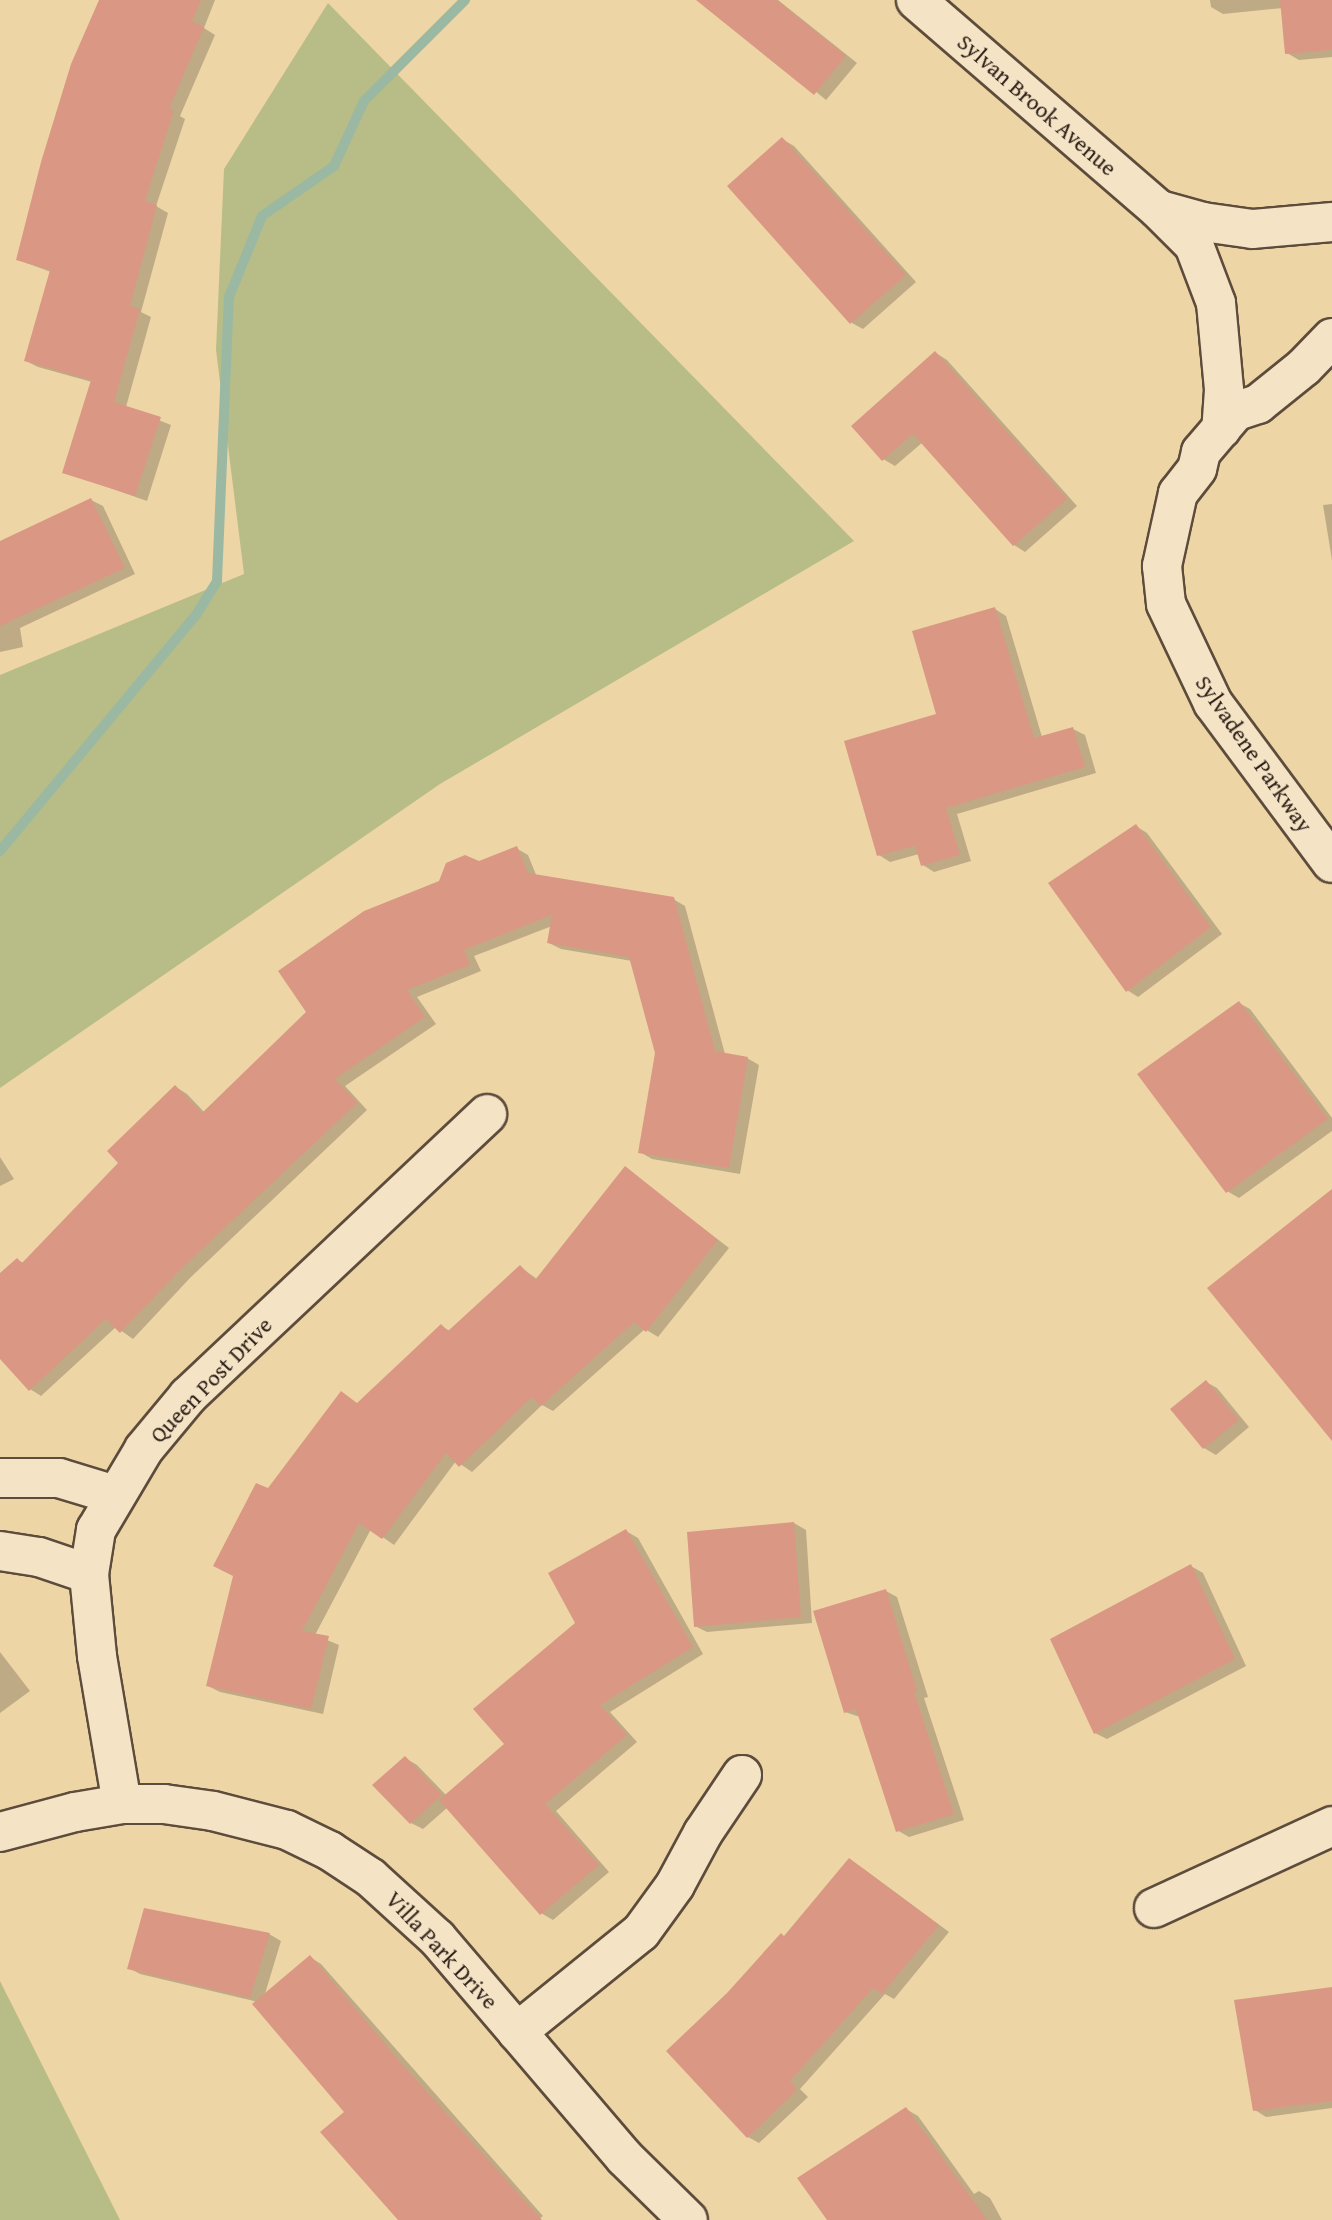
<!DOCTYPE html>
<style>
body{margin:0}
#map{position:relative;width:1332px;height:2220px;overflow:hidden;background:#eed5a6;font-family:"Gentium Book Plus",serif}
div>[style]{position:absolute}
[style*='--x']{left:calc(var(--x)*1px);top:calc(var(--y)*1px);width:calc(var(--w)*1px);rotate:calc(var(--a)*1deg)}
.green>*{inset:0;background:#b8bd87}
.shadow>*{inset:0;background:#0003}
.stream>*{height:10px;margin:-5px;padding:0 5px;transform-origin:5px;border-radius:5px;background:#9bb9a2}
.building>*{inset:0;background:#da9884}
.roads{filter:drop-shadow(2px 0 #5d4c3c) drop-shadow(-2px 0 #5d4c3c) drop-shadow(0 2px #5d4c3c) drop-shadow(0 -2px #5d4c3c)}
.minor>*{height:38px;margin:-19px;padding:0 19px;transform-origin:19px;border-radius:19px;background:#f4e4c5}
span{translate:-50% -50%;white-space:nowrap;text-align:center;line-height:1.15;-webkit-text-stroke:6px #f4e4c5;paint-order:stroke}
.street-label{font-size:23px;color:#2d1e19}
</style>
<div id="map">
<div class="green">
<i style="clip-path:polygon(328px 3px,854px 541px,440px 784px,0 1088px,0 675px,244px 574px,216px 350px,224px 169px)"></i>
<i style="clip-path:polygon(0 1981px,120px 2220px,0 2220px)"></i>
</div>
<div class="shadow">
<i style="clip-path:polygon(101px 0,215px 0,204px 28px,215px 35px,180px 116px,185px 119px,156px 206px,168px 213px,141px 312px,151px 317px,126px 407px,171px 425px,147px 501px,64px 472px,92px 382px,38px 367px,26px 361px,51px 272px,18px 260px)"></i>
<i style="clip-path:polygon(705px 0,778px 0,857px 63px,826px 100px)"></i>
<i style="clip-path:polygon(1210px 0,1332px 0,1332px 57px,1299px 60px,1287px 53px,1283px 8px,1223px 14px,1211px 7px)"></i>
<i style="clip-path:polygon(782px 139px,794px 146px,916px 282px,863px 329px,852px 323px)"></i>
<i style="clip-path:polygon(936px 353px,947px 360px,1077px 506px,1025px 552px,1014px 545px,923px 442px,895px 466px,883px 459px)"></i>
<i style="clip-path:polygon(91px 500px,103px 506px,135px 574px,20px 628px,23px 647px,0 652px,0 543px)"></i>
<i style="clip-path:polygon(1332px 504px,1332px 560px,1323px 505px)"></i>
<i style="clip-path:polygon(995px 609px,1006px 616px,1042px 737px,1073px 729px,1085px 735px,1096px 773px,957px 814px,971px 861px,934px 872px,923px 865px,919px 854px,890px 862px,879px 855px,938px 715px)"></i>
<i style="clip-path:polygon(1136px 826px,1147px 833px,1222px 934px,1138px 997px,1127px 990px)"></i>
<i style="clip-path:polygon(516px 848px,528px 855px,537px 877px,673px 899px,685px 906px,725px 1054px,747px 1058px,759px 1065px,740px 1174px,652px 1159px,640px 1152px,657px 1053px,632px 961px,561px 949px,549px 943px,552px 926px,474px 956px,481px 971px,417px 997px,436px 1024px,345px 1086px,367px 1110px,190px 1278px,133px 1339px,116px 1327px,41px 1396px,30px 1389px,0 1357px,0 1276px,17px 1260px,24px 1263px,121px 1163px,176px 1087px,187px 1094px,205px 1113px,440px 882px)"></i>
<i style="clip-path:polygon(1239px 1003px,1250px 1009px,1332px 1118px,1332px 1131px,1239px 1198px,1227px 1191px)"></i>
<i style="clip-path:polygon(0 1157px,14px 1179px,0 1186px)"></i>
<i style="clip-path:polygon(625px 1168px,729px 1248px,658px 1337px,645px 1329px,553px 1411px,542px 1405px,472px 1472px,456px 1461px,394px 1545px,371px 1529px,315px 1635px,339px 1645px,323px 1714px,220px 1692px,208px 1686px,268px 1491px,441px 1326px,450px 1331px,520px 1267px,537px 1279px)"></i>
<i style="clip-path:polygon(1206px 1382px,1217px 1388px,1249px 1427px,1216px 1455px,1204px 1448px)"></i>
<i style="clip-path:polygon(794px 1523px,806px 1530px,812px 1623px,707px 1632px,695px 1626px)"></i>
<i style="clip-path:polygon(626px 1531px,638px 1538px,703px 1654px,610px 1712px,637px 1742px,556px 1811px,609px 1872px,553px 1920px,541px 1913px,448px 1807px,423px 1829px,411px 1823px,405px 1758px,417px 1765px,447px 1796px,507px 1744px,578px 1623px)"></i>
<i style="clip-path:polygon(1191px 1566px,1203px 1573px,1246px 1666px,1107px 1739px,1095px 1733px)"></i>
<i style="clip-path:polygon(886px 1591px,897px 1597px,928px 1697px,924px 1698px,964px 1820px,909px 1837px,897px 1830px,860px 1717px,845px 1712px)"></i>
<i style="clip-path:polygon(0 1652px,30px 1691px,0 1713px)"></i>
<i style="clip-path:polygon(861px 1867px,949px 1932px,894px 1999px,885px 1994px,800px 2089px,808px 2097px,759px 2143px,748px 2137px,785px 1938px)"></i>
<i style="clip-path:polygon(269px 1934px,281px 1941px,264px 1997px,310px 1957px,321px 1964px,543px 2216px,538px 2220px,400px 2220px,346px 2112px,258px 2002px,140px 1974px,129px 1968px)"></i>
<i style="clip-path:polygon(1332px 1989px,1332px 2108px,1266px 2117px,1255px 2110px)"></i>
<i style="clip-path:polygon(906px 2109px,918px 2116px,974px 2194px,979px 2191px,990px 2198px,1002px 2220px,829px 2220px)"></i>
</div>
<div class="stream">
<i style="--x:0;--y:851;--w:307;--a:-50.3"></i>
<i style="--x:196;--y:615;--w:40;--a:-58"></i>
<i style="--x:217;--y:581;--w:284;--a:-87.6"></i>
<i style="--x:229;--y:297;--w:87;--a:-67.8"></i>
<i style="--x:262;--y:216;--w:88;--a:-34.8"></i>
<i style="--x:334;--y:166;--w:72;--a:-65.2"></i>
<i style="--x:364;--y:101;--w:143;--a:-45"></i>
</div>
<div class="building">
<i style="clip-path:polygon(99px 0,201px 0,192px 21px,204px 27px,169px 109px,174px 110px,145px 201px,157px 205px,130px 306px,140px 309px,114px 402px,161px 417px,135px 496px,62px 473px,91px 380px,24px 361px,50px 270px,16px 260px,41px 162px,71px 64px)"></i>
<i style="clip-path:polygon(696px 0,777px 0,846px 56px,814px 95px)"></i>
<i style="clip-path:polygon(1280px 0,1332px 0,1332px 50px,1285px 54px)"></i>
<i style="clip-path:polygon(782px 137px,906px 275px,850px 324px,727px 186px)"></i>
<i style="clip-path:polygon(935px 351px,1067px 499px,1013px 546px,913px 434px,882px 461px,851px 426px)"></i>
<i style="clip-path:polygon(91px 498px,125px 568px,0 626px,0 541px)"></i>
<i style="clip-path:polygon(995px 607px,1034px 738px,1073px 727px,1085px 767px,946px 808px,960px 855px,921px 866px,915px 846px,877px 856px,844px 741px,936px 714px,912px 631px)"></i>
<i style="clip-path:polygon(1136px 824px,1211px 927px,1126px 992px,1048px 883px)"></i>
<i style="clip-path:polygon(517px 846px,528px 873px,674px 897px,715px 1051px,748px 1057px,729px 1168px,638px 1153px,655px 1053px,629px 957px,547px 943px,552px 915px,464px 950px,470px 965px,407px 990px,425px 1017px,335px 1079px,357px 1103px,178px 1272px,120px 1333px,106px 1319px,29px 1391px,0 1359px,0 1273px,17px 1258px,22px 1263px,118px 1163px,107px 1151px,175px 1085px,202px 1113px,306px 1012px,278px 971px,364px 911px,439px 881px,446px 863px,465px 855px,479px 861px)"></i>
<i style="clip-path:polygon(1239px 1001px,1328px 1119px,1226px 1193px,1137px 1074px)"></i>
<i style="clip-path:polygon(625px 1166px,718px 1240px,646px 1332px,634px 1322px,541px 1406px,532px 1397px,459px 1467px,446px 1453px,382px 1539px,359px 1523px,302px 1631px,329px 1636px,311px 1709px,206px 1686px,233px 1576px,213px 1566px,256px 1483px,268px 1488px,341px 1391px,357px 1403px,441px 1324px,448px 1331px,520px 1265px,535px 1280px)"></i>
<i style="clip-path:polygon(1332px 1189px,1332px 1441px,1207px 1288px)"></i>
<i style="clip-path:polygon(1206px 1380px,1239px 1420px,1203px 1449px,1170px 1409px)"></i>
<i style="clip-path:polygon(794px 1522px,801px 1617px,694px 1627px,687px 1532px)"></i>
<i style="clip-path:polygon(626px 1529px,693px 1647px,600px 1705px,627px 1735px,545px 1804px,599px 1865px,540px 1915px,439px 1800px,504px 1744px,473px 1709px,575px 1623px,548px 1573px)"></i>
<i style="clip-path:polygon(1191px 1564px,1235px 1659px,1094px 1734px,1050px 1639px)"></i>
<i style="clip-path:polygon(886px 1589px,917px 1691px,914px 1692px,954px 1814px,896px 1832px,856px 1709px,844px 1713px,813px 1611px)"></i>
<i style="clip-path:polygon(405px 1756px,442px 1795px,410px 1824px,372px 1785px)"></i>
<i style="clip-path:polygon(849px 1858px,939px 1925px,882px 1994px,873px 1988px,790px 2081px,797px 2090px,747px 2138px,666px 2051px,727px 1993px,781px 1933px,784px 1936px)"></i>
<i style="clip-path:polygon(144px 1908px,270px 1933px,250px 1998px,127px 1969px)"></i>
<i style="clip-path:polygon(310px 1955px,401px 2063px,542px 2220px,398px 2220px,320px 2132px,344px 2112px,252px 2004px)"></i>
<i style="clip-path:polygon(1332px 1987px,1332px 2101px,1253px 2111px,1234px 2000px)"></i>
<i style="clip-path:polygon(906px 2107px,987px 2220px,827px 2220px,797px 2178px)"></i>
</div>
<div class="roads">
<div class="minor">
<i style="--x:916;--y:0;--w:320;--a:40.8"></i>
<i style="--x:1158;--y:209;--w:51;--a:45"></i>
<i style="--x:1194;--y:245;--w:62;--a:69.2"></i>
<i style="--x:1216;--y:303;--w:87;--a:84.7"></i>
<i style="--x:1224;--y:390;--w:39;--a:94"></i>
<i style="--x:1160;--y:210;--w:45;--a:15.6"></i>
<i style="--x:1203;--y:222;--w:50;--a:8"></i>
<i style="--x:1253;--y:229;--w:79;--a:-5.1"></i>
<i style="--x:1332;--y:338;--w:40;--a:134"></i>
<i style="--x:1304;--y:367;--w:59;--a:141.2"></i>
<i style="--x:1258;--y:404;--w:23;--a:162"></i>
<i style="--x:1236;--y:411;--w:54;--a:130.5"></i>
<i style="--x:1201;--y:452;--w:17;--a:103"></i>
<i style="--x:1197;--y:469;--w:31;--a:128"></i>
<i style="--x:1178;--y:493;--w:75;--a:102.4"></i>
<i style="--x:1162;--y:566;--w:38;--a:84"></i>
<i style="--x:1166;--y:604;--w:110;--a:64.6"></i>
<i style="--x:1213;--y:703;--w:199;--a:53.4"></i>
<i style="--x:0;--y:1478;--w:59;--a:0"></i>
<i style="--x:59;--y:1478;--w:59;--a:16.9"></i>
<i style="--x:0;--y:1551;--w:39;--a:9"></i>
<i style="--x:39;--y:1557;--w:53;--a:18.8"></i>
<i style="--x:122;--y:1804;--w:150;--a:-99.6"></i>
<i style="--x:97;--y:1656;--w:82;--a:-95.6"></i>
<i style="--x:89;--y:1574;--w:45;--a:-81"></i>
<i style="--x:96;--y:1530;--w:94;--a:-59.3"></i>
<i style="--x:144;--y:1449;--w:69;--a:-50.3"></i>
<i style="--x:188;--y:1396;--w:411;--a:-43.3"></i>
<i style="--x:0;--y:1832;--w:78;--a:-14.9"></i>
<i style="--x:75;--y:1812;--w:48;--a:-9.7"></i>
<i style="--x:122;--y:1804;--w:42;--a:0"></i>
<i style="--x:164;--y:1804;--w:49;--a:8.1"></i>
<i style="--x:213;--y:1811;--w:76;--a:14.4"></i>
<i style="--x:287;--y:1830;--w:48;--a:26"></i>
<i style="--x:330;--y:1851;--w:49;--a:33.4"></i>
<i style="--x:371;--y:1878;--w:89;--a:42.3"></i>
<i style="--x:437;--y:1938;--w:289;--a:49.5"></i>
<i style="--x:625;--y:2158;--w:88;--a:44.5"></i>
<i style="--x:1154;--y:1908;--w:196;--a:-24.7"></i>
<i style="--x:517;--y:2032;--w:159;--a:-38.9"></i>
<i style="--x:641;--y:1932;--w:58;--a:-54.1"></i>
<i style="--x:675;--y:1885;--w:59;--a:-61.7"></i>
<i style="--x:703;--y:1833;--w:70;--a:-56.1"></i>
</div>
</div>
<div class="street-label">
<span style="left:1037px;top:105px;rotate:41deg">Sylvan Brook Avenue</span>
<span style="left:1254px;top:754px;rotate:55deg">Sylvadene Parkway</span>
<span style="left:211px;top:1380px;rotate:-46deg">Queen Post Drive</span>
<span style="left:442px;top:1950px;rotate:47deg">Villa Park Drive</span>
</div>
</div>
